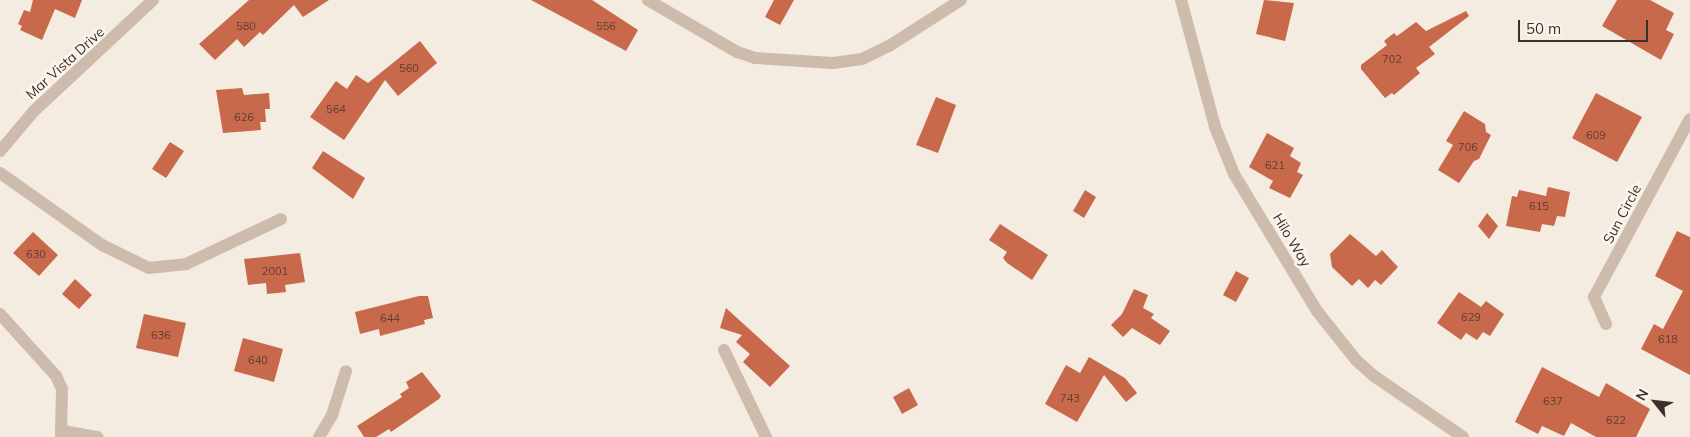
<!DOCTYPE html>
<style>
body{margin:0}
#map{position:relative;width:1690px;height:437px;overflow:hidden;background:#f4ebe1;font-family:Mulish,sans-serif}
div>[style]{position:absolute}
[style*='--x']{left:calc(var(--x)*1px);top:calc(var(--y)*1px);width:calc(var(--w)*1px);rotate:calc(var(--a)*1deg)}
.building>*{inset:0;background:#c8694b}
.minor>*{height:12px;margin:-6px;padding:0 6px;transform-origin:6px;border-radius:6px;background:#cdbbac}
span{translate:-50% -50%;white-space:nowrap;text-align:center;line-height:1.15;-webkit-text-stroke:5px #fbf5ee;paint-order:stroke}
.number-label{font-size:11px;color:#5e3e33}
.number-label span{-webkit-text-stroke-width:0}
.street-label{font-size:14px;color:#3b302b}
.north{position:absolute;left:1630px;top:377px;width:50px;height:50px;-webkit-text-stroke:4px #fbf5ee;paint-order:stroke;rotate:299deg;font-size:14px;font-weight:700;line-height:20px;text-align:center;color:#3b302b}
.north::after{content:'';display:block;margin:auto;width:18px;height:22px;background:#3b302b;clip-path:polygon(50% 0,100% 100%,50% 72%,0 100%)}
.scale{position:absolute;left:1518px;top:20px;width:130px;height:22px;box-sizing:border-box;border:2px solid #3b302b;border-top:0;padding-left:6px;font-size:15px;line-height:18px;white-space:nowrap;color:#3b302b;-webkit-text-stroke:4px #fbf5ee;paint-order:stroke}
</style>
<div id="map">
<div class="building">
<i style="clip-path:polygon(33px 0,82px 0,75px 18px,55px 9px,42px 40px,20px 30px,22px 26px,18px 24px,24px 10px,30px 12px)"></i>
<i style="clip-path:polygon(249px 0,329px 0,303px 17px,294px 5px,263px 35px,260px 32px,244px 47px,237px 39px,215px 60px,199px 44px)"></i>
<i style="clip-path:polygon(531px 0,592px 0,638px 30px,626px 51px)"></i>
<i style="clip-path:polygon(774px 0,794px 0,780px 25px,765px 17px)"></i>
<i style="clip-path:polygon(1264px 0,1294px 3px,1285px 41px,1256px 34px)"></i>
<i style="clip-path:polygon(1617px 0,1650px 0,1674px 13px,1666px 30px,1674px 34px,1661px 60px,1602px 26px)"></i>
<i style="clip-path:polygon(1466px 11px,1469px 16px,1429px 47px,1435px 54px,1416px 68px,1420px 73px,1394px 95px,1392px 93px,1385px 98px,1361px 69px,1361px 65px,1387px 45px,1384px 41px,1394px 33px,1397px 36px,1416px 22px,1426px 31px)"></i>
<i style="clip-path:polygon(420px 41px,437px 63px,398px 96px,385px 80px,344px 140px,310px 117px,336px 81px,347px 89px,356px 75px,368px 83px)"></i>
<i style="clip-path:polygon(242px 88px,244px 95px,269px 93px,270px 109px,265px 109px,266px 122px,260px 122px,261px 130px,223px 133px,216px 90px)"></i>
<i style="clip-path:polygon(1596px 93px,1642px 117px,1617px 162px,1572px 138px)"></i>
<i style="clip-path:polygon(936px 97px,956px 105px,938px 153px,916px 145px)"></i>
<i style="clip-path:polygon(1464px 111px,1485px 124px,1486px 132px,1491px 135px,1479px 159px,1474px 161px,1459px 183px,1438px 170px,1453px 145px,1446px 141px)"></i>
<i style="clip-path:polygon(1267px 133px,1294px 148px,1290px 156px,1301px 163px,1297px 172px,1303px 175px,1290px 198px,1269px 188px,1273px 181px,1249px 167px)"></i>
<i style="clip-path:polygon(170px 142px,184px 151px,166px 178px,152px 169px)"></i>
<i style="clip-path:polygon(323px 151px,365px 178px,353px 199px,312px 168px)"></i>
<i style="clip-path:polygon(1548px 187px,1570px 192px,1565px 217px,1557px 216px,1554px 226px,1542px 224px,1540px 232px,1506px 226px,1512px 196px,1517px 197px,1519px 190px,1546px 196px)"></i>
<i style="clip-path:polygon(1085px 190px,1096px 197px,1084px 218px,1073px 211px)"></i>
<i style="clip-path:polygon(1487px 213px,1498px 226px,1489px 239px,1478px 226px)"></i>
<i style="clip-path:polygon(1000px 224px,1048px 255px,1032px 280px,1007px 263px,1003px 258px,1007px 252px,989px 240px)"></i>
<i style="clip-path:polygon(1677px 231px,1690px 237px,1690px 375px,1641px 349px,1654px 324px,1663px 329px,1683px 291px,1655px 276px)"></i>
<i style="clip-path:polygon(33px 232px,58px 255px,39px 276px,13px 253px)"></i>
<i style="clip-path:polygon(1350px 234px,1376px 256px,1382px 250px,1398px 267px,1381px 285px,1375px 280px,1368px 288px,1359px 279px,1352px 286px,1332px 267px,1330px 254px)"></i>
<i style="clip-path:polygon(300px 253px,305px 282px,285px 285px,286px 292px,267px 294px,266px 283px,248px 285px,244px 259px)"></i>
<i style="clip-path:polygon(1236px 271px,1249px 278px,1236px 302px,1223px 295px)"></i>
<i style="clip-path:polygon(75px 279px,92px 295px,79px 309px,62px 294px)"></i>
<i style="clip-path:polygon(1134px 289px,1148px 295px,1143px 308px,1154px 314px,1151px 318px,1170px 331px,1160px 345px,1132px 328px,1123px 337px,1111px 325px,1122px 314px)"></i>
<i style="clip-path:polygon(1459px 292px,1481px 307px,1486px 301px,1504px 314px,1490px 336px,1483px 332px,1477px 340px,1466px 333px,1461px 340px,1437px 323px)"></i>
<i style="clip-path:polygon(419px 296px,428px 296px,433px 318px,424px 320px,425px 324px,380px 336px,379px 329px,360px 334px,355px 312px)"></i>
<i style="clip-path:polygon(726px 308px,790px 366px,770px 387px,743px 362px,750px 354px,736px 342px,742px 335px,720px 328px)"></i>
<i style="clip-path:polygon(144px 314px,186px 323px,178px 357px,136px 348px)"></i>
<i style="clip-path:polygon(243px 338px,283px 349px,274px 382px,234px 371px)"></i>
<i style="clip-path:polygon(1089px 357px,1125px 378px,1137px 393px,1126px 402px,1104px 375px,1077px 422px,1045px 404px,1066px 365px,1080px 373px)"></i>
<i style="clip-path:polygon(1542px 367px,1599px 397px,1606px 383px,1650px 409px,1636px 437px,1596px 437px,1571px 423px,1564px 436px,1542px 426px,1538px 434px,1515px 422px)"></i>
<i style="clip-path:polygon(422px 372px,441px 396px,439px 399px,391px 432px,389px 429px,376px 437px,364px 437px,357px 426px,402px 397px,400px 394px,409px 388px,406px 382px)"></i>
<i style="clip-path:polygon(909px 388px,918px 405px,902px 414px,893px 397px)"></i>
</div>
<div class="minor">
<i style="--x:648;--y:0;--w:103;--a:30.3"></i>
<i style="--x:737;--y:52;--w:19;--a:18"></i>
<i style="--x:755;--y:58;--w:78;--a:3.7"></i>
<i style="--x:833;--y:63;--w:29;--a:-8"></i>
<i style="--x:862;--y:59;--w:30;--a:-26"></i>
<i style="--x:889;--y:46;--w:85;--a:-32.6"></i>
<i style="--x:1181;--y:0;--w:131;--a:75"></i>
<i style="--x:1215;--y:127;--w:51;--a:68"></i>
<i style="--x:1234;--y:174;--w:160;--a:58.8"></i>
<i style="--x:1317;--y:311;--w:63;--a:51.5"></i>
<i style="--x:1356;--y:360;--w:24;--a:42"></i>
<i style="--x:1374;--y:376;--w:108;--a:34.4"></i>
<i style="--x:0;--y:151;--w:52;--a:-49.6"></i>
<i style="--x:34;--y:111;--w:163;--a:-43"></i>
<i style="--x:0;--y:173;--w:125;--a:35.2"></i>
<i style="--x:102;--y:245;--w:52;--a:26.1"></i>
<i style="--x:149;--y:268;--w:37;--a:-6"></i>
<i style="--x:186;--y:264;--w:105;--a:-25.3"></i>
<i style="--x:0;--y:314;--w:84;--a:47.9"></i>
<i style="--x:56;--y:376;--w:14;--a:65"></i>
<i style="--x:62;--y:389;--w:48;--a:91.2"></i>
<i style="--x:1606;--y:324;--w:30;--a:-114"></i>
<i style="--x:1594;--y:297;--w:202;--a:-61.7"></i>
<i style="--x:724;--y:350;--w:97;--a:64.2"></i>
<i style="--x:63;--y:431;--w:35;--a:10"></i>
<i style="--x:319;--y:437;--w:26;--a:-59"></i>
<i style="--x:332;--y:415;--w:46;--a:-72.3"></i>
</div>
<div class="number-label">
<span style="left:246px;top:26px">580</span>
<span style="left:606px;top:26px">556</span>
<span style="left:1392px;top:59px">702</span>
<span style="left:409px;top:68px">560</span>
<span style="left:336px;top:109px">564</span>
<span style="left:244px;top:117px">626</span>
<span style="left:1596px;top:135px">609</span>
<span style="left:1468px;top:147px">706</span>
<span style="left:1275px;top:165px">621</span>
<span style="left:1539px;top:206px">615</span>
<span style="left:36px;top:254px">630</span>
<span style="left:275px;top:271px">2001</span>
<span style="left:1471px;top:317px">629</span>
<span style="left:390px;top:318px">644</span>
<span style="left:161px;top:335px">636</span>
<span style="left:1668px;top:339px">618</span>
<span style="left:258px;top:360px">640</span>
<span style="left:1070px;top:398px">743</span>
<span style="left:1553px;top:401px">637</span>
<span style="left:1616px;top:420px">622</span>
</div>
<div class="street-label">
<span style="left:65px;top:63px;rotate:-42deg">Mar Vista Drive</span>
<span style="left:1622px;top:214px;rotate:-62deg">Sun Circle</span>
<span style="left:1292px;top:240px;rotate:59deg">Hilo Way</span>
</div>
<div class="north">N</div>
<div class="scale">50 m</div>
</div>
